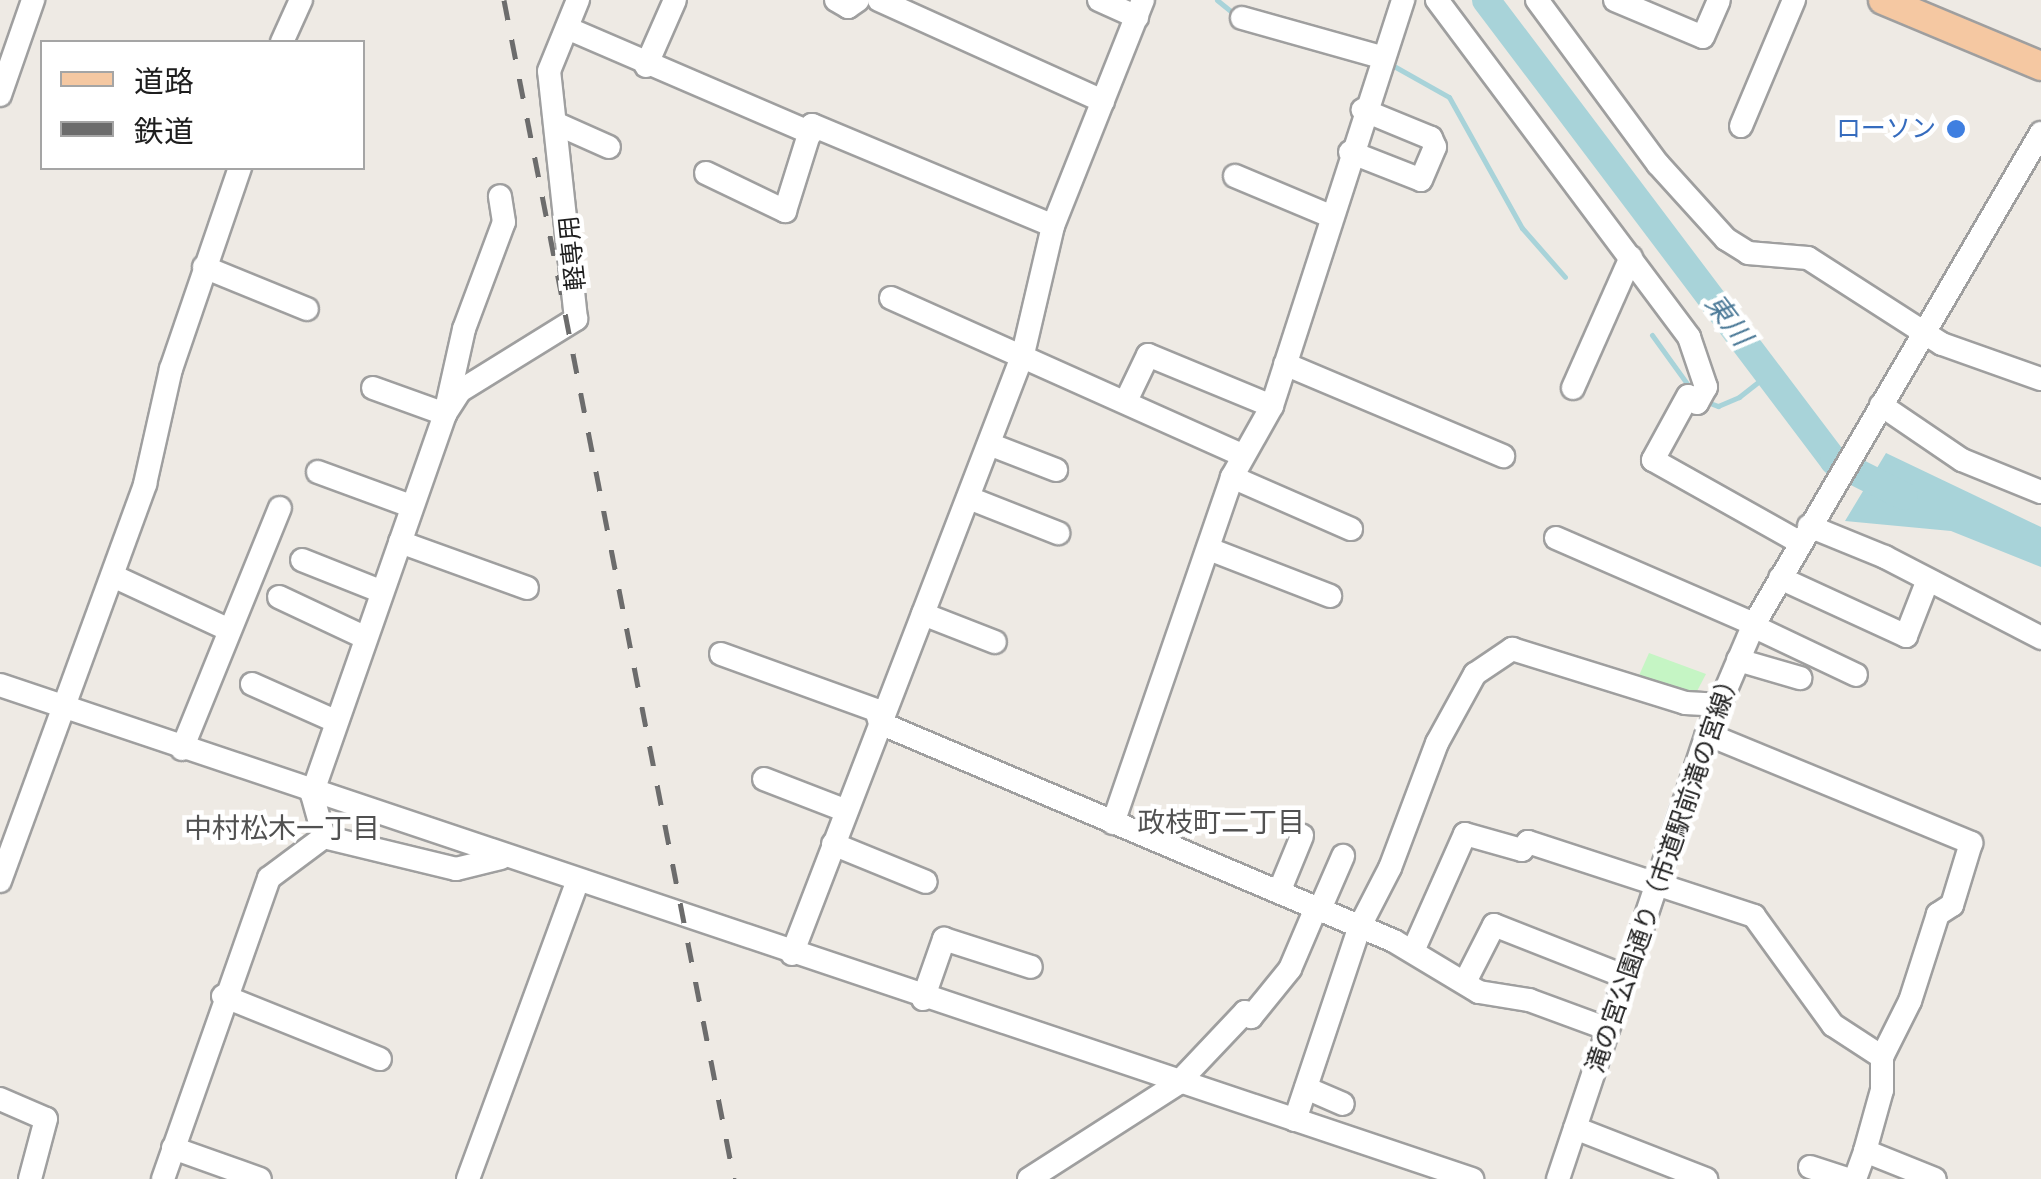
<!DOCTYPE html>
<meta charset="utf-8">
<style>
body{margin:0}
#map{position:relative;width:2041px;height:1179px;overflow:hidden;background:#eeeae4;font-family:"DM Sans","Noto Sans JP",sans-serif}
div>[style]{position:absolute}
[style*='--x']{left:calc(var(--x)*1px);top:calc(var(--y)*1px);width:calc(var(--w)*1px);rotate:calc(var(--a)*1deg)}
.park>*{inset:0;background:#c5f5c4}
.water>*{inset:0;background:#a8d3d9}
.stream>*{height:5px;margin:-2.5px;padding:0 2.5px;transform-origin:2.5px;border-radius:2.5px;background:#a8d3d9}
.river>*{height:28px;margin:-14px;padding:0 14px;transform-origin:14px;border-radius:14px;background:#a8d3d9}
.roads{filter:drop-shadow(2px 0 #9f9f9f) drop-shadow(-2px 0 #9f9f9f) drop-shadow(0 2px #9f9f9f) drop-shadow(0 -2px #9f9f9f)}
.minor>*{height:22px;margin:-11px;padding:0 11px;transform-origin:11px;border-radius:11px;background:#fff}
.major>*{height:28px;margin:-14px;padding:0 14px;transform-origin:14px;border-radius:14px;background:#f5c8a2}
.rail>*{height:5px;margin-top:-2.5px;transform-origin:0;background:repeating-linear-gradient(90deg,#6c6c6c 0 20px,transparent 0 40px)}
.dots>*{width:28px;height:28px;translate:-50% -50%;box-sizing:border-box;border:5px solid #fff;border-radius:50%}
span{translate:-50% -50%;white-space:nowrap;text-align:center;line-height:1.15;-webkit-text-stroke:9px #fff;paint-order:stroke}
.shop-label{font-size:25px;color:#366cbe}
.right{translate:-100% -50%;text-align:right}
.street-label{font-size:25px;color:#1e1e1e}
.water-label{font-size:28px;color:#4b7997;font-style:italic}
.neighbourhood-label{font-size:28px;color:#515151}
.legend{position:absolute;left:40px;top:40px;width:325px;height:130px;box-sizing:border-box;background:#fff;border:2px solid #a5a5a5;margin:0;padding:12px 18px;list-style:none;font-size:30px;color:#1e1e1e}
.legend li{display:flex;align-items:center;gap:20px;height:50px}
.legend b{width:50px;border:2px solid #a5a5a5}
</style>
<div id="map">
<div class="park">
<i style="clip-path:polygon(1649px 653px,1706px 674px,1695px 695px,1637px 680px)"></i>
</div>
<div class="water">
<i style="clip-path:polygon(1886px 453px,2041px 527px,2041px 567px,1951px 531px,1845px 521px)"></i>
</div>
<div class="stream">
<i style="--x:1217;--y:0;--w:21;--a:39"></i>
<i style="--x:1392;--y:65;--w:65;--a:29.3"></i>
<i style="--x:1449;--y:97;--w:150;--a:60.9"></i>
<i style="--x:1522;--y:228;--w:65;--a:48.7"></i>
<i style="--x:1652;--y:335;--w:67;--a:54.2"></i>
<i style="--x:1707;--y:402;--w:12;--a:20"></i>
<i style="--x:1718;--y:406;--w:23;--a:-23"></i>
<i style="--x:1739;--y:397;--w:36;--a:-38"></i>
</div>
<div class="river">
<i style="--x:1486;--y:0;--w:578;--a:52.95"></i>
<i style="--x:1834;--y:461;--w:78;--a:26.6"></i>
</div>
<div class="roads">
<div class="minor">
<i style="--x:836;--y:0;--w:14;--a:30"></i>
<i style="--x:848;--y:7;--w:12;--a:-35"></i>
<i style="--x:879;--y:0;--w:246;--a:24.3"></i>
<i style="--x:1099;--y:0;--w:42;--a:24.1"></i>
<i style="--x:1437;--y:0;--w:421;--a:53.2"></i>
<i style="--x:1689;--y:337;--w:53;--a:71.2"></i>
<i style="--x:1706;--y:387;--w:18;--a:119"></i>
<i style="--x:1697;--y:403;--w:11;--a:-142"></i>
<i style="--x:1688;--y:396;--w:73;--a:118.7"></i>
<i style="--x:1653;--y:460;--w:167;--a:29.3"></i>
<i style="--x:1537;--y:0;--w:204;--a:53.6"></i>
<i style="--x:1658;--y:164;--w:101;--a:47.8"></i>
<i style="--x:1726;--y:239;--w:26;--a:32"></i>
<i style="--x:1748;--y:253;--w:60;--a:4.8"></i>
<i style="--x:1808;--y:258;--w:159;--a:32.7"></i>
<i style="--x:1942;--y:344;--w:105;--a:19.5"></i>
<i style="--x:1615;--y:0;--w:95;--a:22.8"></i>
<i style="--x:1703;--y:37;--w:40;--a:-66.6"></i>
<i style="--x:1242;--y:18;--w:144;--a:15.7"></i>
<i style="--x:567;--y:28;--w:266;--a:23.3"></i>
<i style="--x:282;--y:42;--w:46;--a:-65.7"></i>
<i style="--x:646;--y:66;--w:72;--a:-66.3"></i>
<i style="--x:0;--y:95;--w:101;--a:-70.8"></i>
<i style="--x:555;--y:123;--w:59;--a:24"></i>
<i style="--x:1741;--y:126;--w:137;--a:-67.2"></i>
<i style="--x:1350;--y:152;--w:76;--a:21.5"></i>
<i style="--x:1421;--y:180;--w:36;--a:-67"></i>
<i style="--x:1435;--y:147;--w:10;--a:-114"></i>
<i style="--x:1431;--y:138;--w:74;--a:-157.6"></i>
<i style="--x:706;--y:173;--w:88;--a:25.7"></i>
<i style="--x:785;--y:211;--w:90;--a:-72.6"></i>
<i style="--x:812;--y:125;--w:261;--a:22.7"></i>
<i style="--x:1235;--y:176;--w:103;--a:22.8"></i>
<i style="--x:204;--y:267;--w:111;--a:22.2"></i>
<i style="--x:891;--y:298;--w:385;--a:24.1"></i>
<i style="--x:1285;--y:364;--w:237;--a:22.9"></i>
<i style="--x:373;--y:388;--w:77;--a:19.9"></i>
<i style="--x:1573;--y:388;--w:143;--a:-66.1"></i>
<i style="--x:1126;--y:401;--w:51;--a:-64.4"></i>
<i style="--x:1148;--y:355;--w:134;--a:22.4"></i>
<i style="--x:1881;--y:405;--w:98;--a:34.2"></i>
<i style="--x:1962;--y:460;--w:85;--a:22.1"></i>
<i style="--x:447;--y:411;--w:24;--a:-57"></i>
<i style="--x:460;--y:391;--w:137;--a:-31.8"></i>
<i style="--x:576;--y:319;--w:249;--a:-96.2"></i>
<i style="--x:549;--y:71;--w:77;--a:-67.8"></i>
<i style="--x:989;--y:444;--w:72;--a:21.2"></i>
<i style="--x:318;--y:472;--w:99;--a:20.1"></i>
<i style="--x:1232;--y:477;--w:130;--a:23.6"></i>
<i style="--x:969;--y:498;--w:96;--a:21.5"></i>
<i style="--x:1809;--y:526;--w:82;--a:22.2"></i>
<i style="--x:1885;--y:557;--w:176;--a:27.4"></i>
<i style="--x:1556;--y:538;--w:216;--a:23.5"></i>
<i style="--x:400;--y:542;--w:135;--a:19.9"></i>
<i style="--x:1209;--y:549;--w:130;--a:21.2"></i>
<i style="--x:302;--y:560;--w:84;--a:21.7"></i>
<i style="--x:113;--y:576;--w:126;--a:24.9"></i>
<i style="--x:1780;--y:578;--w:139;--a:24.7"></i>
<i style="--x:1906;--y:636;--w:58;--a:-68.7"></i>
<i style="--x:279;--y:597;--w:94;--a:25.2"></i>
<i style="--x:923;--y:614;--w:77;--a:21.3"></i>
<i style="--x:1753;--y:626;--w:114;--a:25.4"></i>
<i style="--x:721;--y:654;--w:165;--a:19.9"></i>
<i style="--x:876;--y:710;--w:14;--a:73"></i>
<i style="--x:880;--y:723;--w:558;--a:22.98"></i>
<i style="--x:1394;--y:941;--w:99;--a:31"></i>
<i style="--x:1479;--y:992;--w:51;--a:9.1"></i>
<i style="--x:1529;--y:1000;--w:84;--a:20.2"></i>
<i style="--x:1738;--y:660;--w:65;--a:16.2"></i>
<i style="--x:252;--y:684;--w:91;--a:24"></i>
<i style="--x:0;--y:685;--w:1553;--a:18.55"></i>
<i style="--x:1707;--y:734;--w:286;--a:22.4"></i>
<i style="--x:1971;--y:843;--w:65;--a:107"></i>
<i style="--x:1952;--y:905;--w:17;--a:147"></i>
<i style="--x:1938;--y:914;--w:91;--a:107.8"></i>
<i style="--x:1910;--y:1001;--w:63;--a:116.6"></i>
<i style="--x:1882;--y:1057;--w:33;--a:90"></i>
<i style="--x:1882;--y:1090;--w:63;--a:105.6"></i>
<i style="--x:182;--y:749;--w:260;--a:-67.9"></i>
<i style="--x:764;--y:779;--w:86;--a:21.2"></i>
<i style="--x:1113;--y:823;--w:366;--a:-71"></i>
<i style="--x:1232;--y:477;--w:81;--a:-60.6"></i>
<i style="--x:1272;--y:406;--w:427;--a:-72.1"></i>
<i style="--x:324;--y:837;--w:136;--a:13.6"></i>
<i style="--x:456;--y:869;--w:46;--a:-13.7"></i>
<i style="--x:833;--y:844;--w:100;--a:22.2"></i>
<i style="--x:0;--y:881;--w:423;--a:-69.9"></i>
<i style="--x:145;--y:484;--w:118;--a:-77.3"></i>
<i style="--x:171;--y:369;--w:213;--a:-71.1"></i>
<i style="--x:1279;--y:892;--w:61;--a:-67.7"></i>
<i style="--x:1320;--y:909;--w:58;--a:-66.5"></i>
<i style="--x:1413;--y:951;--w:128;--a:-66"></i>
<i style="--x:1465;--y:834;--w:59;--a:15.7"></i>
<i style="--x:1522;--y:850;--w:10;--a:-53"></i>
<i style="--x:1528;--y:842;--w:238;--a:18.1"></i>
<i style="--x:1754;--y:916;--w:135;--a:54.1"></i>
<i style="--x:1833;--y:1025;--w:59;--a:33.1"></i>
<i style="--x:792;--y:954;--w:643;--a:-68.94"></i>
<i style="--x:1023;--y:354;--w:131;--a:-76.8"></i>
<i style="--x:1053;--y:226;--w:243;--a:-68.3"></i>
<i style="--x:1465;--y:982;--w:64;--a:-63"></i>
<i style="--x:1494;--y:925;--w:142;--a:21.5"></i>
<i style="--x:223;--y:996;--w:169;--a:21.9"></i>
<i style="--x:923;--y:999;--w:64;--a:-70.7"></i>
<i style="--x:944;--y:939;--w:91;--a:17.8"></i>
<i style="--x:1306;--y:1088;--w:40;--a:23.4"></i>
<i style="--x:0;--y:1099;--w:50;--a:23.5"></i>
<i style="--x:46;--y:1119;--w:62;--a:104.9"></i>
<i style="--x:1295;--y:1120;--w:205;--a:-71.5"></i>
<i style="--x:1360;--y:926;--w:65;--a:-62.7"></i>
<i style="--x:1390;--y:868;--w:134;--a:-69.4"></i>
<i style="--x:1437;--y:743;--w:79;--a:-61.2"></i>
<i style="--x:1475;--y:674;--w:45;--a:-34"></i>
<i style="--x:1512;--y:649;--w:181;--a:17.3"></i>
<i style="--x:1685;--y:703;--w:33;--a:3"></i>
<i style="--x:1575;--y:1128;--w:141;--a:21.3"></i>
<i style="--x:173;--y:1148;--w:92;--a:19.6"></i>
<i style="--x:1810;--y:1167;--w:38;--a:18"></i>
<i style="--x:163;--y:1179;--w:319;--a:-70.6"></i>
<i style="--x:269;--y:878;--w:69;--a:-36.7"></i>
<i style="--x:324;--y:837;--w:45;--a:-105.6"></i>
<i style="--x:312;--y:794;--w:403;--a:-70.7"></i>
<i style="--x:445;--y:414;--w:87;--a:-77.4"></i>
<i style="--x:464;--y:329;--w:114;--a:-69.5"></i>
<i style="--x:504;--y:222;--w:26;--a:-99"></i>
<i style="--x:468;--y:1179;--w:315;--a:-69.8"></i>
<i style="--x:1029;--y:1179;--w:176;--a:-32.7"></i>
<i style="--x:1177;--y:1084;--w:99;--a:-46.6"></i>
<i style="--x:1245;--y:1012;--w:8;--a:40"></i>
<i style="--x:1251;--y:1017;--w:62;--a:-50.9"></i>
<i style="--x:1290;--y:969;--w:66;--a:-66.9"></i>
<i style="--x:1558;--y:1179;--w:469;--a:-71.5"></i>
<i style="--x:1707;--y:734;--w:117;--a:-66.9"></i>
<i style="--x:1753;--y:626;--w:571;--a:-59.71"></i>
<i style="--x:1855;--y:1179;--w:30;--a:-70"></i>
<i style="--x:1865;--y:1151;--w:75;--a:21.8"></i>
</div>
<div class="major">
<i style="--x:1883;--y:0;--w:171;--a:22.7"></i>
</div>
</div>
<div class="rail">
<i style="--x:504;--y:0;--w:1201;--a:78.96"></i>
</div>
<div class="dots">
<i style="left:1956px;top:129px;background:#3f7fe0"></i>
</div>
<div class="shop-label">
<span class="right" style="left:1936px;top:129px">ローソン</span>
</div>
<div class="street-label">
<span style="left:573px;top:253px;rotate:-96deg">軽専用</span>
<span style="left:1664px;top:871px;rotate:-71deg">滝の宮公園通り（市道駅前滝の宮線）</span>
</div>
<div class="water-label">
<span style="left:1728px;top:320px;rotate:53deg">東川</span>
</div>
<div class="neighbourhood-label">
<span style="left:1221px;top:823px">政枝町二丁目</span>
<span style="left:282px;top:829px">中村松木一丁目</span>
</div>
<ul class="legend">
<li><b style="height:12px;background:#f5c8a2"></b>道路</li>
<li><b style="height:12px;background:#6c6c6c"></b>鉄道</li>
</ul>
</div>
